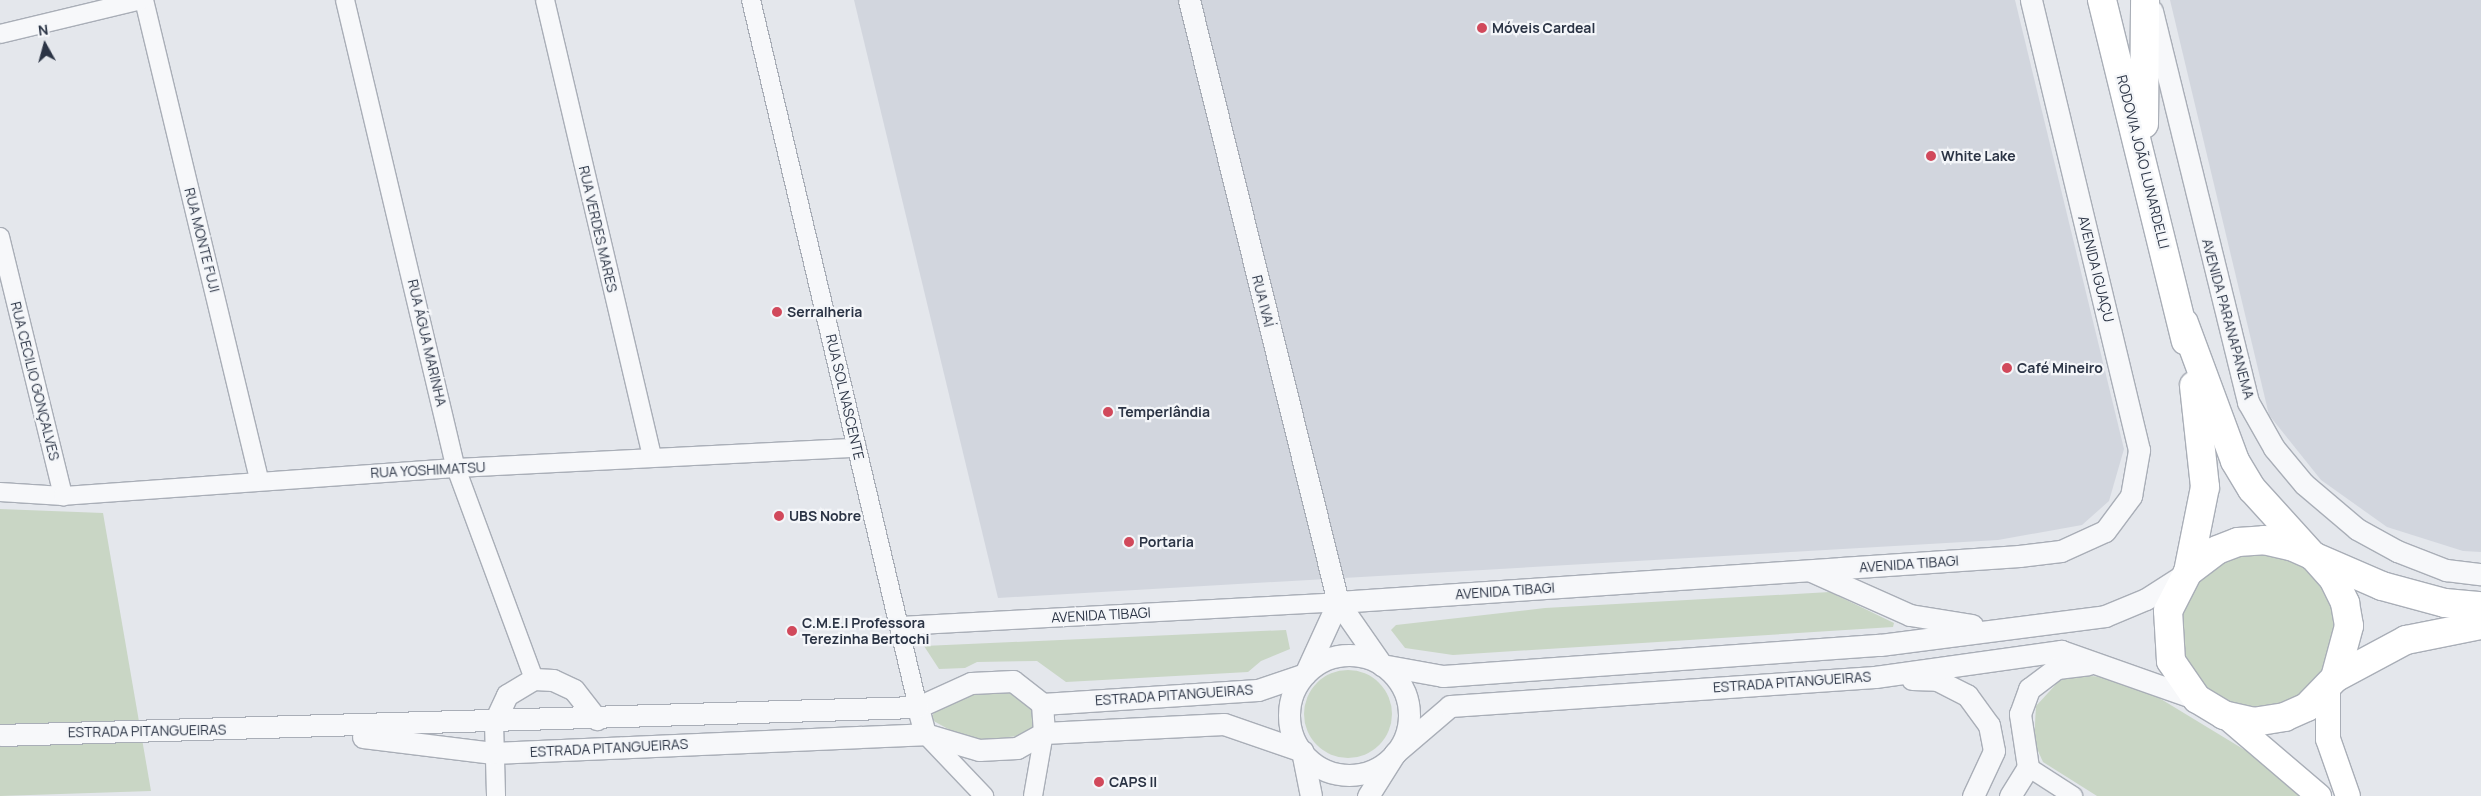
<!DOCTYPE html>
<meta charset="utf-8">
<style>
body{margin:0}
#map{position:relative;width:2481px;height:796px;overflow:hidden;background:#e4e7ec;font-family:Manrope,sans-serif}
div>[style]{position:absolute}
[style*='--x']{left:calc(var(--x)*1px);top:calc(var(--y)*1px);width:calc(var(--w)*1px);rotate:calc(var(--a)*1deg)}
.built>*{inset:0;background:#d2d6de}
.green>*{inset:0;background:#c9d6c5}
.round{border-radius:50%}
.roads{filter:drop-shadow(1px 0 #a9aeb7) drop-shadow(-1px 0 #a9aeb7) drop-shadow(0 1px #a9aeb7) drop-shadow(0 -1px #a9aeb7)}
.minor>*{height:18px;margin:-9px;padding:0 9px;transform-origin:9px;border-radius:9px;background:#f7f8fa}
.tertiary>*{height:21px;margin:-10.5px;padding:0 10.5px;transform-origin:10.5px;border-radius:10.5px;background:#f7f8fa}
.tertiary>.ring{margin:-10.5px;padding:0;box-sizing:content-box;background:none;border:21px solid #f7f8fa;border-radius:50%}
.secondary>*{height:24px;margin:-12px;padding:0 12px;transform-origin:12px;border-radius:12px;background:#fff}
.trunk>*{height:28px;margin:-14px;padding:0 14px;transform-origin:14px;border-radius:14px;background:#fff}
.dots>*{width:14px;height:14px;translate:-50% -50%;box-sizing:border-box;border:2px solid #f4f6f9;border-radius:50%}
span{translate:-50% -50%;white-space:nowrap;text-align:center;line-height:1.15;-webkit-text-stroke:4.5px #f4f6f9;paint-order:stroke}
.poi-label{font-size:14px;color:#2b3445;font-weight:700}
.left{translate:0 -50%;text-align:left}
.street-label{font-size:14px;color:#2b3445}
.north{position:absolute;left:20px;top:20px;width:50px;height:50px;-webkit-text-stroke:4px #f4f6f9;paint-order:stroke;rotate:353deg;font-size:14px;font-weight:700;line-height:20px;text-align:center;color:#2b3445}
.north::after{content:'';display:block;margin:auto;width:18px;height:22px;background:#2b3445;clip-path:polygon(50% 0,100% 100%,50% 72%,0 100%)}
</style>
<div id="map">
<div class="built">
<i style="clip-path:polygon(854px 0,2015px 0,2124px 449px,2109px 501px,2082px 525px,1998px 540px,998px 598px)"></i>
<i style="clip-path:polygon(2170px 0,2481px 0,2481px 552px,2463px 551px,2387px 527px,2321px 480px,2269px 415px)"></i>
</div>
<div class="green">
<i style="clip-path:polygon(0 509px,103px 513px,151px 791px,0 796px)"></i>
<i class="round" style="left:2181px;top:553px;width:154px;height:154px"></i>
<i style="clip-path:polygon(1830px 592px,1894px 623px,1893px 627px,1453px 655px,1405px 648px,1391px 630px,1396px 625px,1545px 608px)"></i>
<i style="clip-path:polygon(1286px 630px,1290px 649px,1261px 661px,1248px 672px,1066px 682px,1037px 661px,977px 662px,965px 668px,939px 669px,924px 646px)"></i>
<i class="round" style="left:1304px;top:670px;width:88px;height:88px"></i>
<i style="clip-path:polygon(2076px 675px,2105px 677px,2146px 690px,2258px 758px,2300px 796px,2097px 796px,2043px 762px,2034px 742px,2036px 706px,2059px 681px)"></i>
<i style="clip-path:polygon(983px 690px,1015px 692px,1032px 703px,1034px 726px,1027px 735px,982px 740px,959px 735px,930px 719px,940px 704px)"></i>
</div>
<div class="roads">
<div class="minor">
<i style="--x:144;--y:0;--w:494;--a:76.5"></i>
<i style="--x:345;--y:0;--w:481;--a:76.7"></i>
<i style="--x:456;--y:468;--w:225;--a:69.7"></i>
<i style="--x:545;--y:0;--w:469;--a:76.8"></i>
<i style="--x:751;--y:0;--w:726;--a:76.71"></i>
<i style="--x:0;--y:34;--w:146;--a:-13.5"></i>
<i style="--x:0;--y:237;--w:267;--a:76.3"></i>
<i style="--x:0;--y:492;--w:63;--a:3.6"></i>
<i style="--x:63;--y:496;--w:394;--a:-4.1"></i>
<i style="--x:456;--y:468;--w:401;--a:-2.9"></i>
<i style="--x:900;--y:626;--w:439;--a:-3.1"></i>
<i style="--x:494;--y:723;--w:73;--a:88.4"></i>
<i style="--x:925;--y:734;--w:86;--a:46.4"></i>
<i style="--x:2028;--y:767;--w:54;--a:32.8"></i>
<i style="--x:1033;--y:796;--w:64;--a:-80.1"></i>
</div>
<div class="tertiary">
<i style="--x:1189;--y:0;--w:620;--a:76.1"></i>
<i style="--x:1338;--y:602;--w:77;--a:55.1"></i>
<i style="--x:1382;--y:665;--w:62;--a:10.2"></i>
<i style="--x:1443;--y:676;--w:438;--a:-4.1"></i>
<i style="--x:1880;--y:645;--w:227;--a:-7.3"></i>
<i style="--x:2105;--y:616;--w:44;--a:-22.5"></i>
<i style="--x:2146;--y:599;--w:50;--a:-32.7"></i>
<i style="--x:2152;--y:11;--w:403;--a:76.2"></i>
<i style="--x:2248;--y:402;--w:53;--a:60.5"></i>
<i style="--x:2274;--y:448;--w:47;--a:50.2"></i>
<i style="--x:2304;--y:484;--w:70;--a:40.3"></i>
<i style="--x:2357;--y:529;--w:46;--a:28.8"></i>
<i style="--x:2397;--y:551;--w:53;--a:21.2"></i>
<i style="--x:2446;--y:570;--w:35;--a:7"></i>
<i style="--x:1811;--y:571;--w:108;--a:24"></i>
<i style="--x:1910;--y:615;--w:63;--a:9.2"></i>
<i style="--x:1338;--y:602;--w:683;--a:-3.86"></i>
<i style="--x:2019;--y:556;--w:42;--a:-6.8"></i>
<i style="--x:2061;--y:551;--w:48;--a:-24.4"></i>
<i style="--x:2105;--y:531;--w:44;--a:-53.4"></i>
<i style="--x:2131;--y:496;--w:47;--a:-80.1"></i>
<i style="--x:2139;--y:450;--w:463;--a:-103.5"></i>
<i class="ring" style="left:1289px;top:655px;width:99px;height:99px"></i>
<i style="--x:1912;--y:679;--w:25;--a:2"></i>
<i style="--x:1937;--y:680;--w:34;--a:27"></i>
<i style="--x:1967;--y:695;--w:37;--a:54"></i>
<i style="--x:1989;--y:725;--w:26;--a:79"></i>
<i style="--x:1994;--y:751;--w:50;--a:115"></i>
<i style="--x:1013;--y:681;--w:37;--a:38"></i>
<i style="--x:1042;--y:704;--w:29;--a:86"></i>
<i style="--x:1044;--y:733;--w:31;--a:151"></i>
<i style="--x:1017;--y:748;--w:38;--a:177"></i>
<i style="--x:979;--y:750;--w:56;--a:-163.5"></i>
<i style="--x:925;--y:734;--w:28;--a:-105"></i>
<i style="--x:918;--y:707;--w:58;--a:-24.4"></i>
<i style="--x:971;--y:683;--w:42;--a:-2.7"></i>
<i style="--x:1042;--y:704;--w:216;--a:-3.7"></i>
<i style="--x:1258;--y:690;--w:50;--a:-18.8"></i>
<i style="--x:1305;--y:674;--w:79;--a:-65.4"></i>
<i style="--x:494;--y:723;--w:31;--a:-65"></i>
<i style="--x:507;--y:695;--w:31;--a:-31"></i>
<i style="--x:534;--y:679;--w:19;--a:3"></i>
<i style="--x:553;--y:680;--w:23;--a:25"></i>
<i style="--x:574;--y:690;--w:37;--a:52"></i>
<i style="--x:1044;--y:733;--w:180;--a:-2.9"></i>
<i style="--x:1224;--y:724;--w:83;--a:19.1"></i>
<i style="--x:1302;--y:751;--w:46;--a:78.7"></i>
<i style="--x:0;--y:735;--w:918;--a:-1.75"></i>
<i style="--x:363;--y:737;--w:131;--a:7"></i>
<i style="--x:493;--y:753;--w:432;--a:-2.5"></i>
<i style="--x:1368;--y:796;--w:51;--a:-57.9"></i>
<i style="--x:1395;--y:753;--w:72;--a:-40.5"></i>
<i style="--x:1450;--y:706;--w:426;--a:-3.9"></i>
<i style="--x:1875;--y:677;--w:188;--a:-8"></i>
<i style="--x:2061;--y:651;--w:144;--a:19.4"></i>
<i style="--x:2010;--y:796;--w:34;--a:-58"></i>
<i style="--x:2028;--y:767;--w:54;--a:-98.6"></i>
<i style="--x:2020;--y:714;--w:27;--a:-70"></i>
<i style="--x:2029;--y:689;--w:35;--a:-37"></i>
<i style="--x:2057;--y:668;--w:31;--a:-7"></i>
</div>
<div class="secondary">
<i style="--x:2328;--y:688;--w:51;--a:90"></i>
<i style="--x:2328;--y:739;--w:60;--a:70.7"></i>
<i style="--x:2224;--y:715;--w:125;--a:40.5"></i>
</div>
<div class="trunk">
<i style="--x:2102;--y:0;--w:351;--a:76.2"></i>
<i style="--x:2144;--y:124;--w:124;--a:-89.5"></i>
<i style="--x:2184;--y:323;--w:147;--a:69.7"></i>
<i style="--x:2235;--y:461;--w:33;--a:59"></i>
<i style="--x:2252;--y:489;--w:91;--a:47.7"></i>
<i style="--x:2313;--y:556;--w:30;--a:48"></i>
<i style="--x:2333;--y:578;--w:28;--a:64"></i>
<i style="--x:2345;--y:603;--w:23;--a:80"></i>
<i style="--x:2349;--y:626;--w:54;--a:105.1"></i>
<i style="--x:2335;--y:678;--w:40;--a:134"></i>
<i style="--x:2307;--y:707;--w:24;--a:156"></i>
<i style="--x:2285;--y:717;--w:31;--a:171"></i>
<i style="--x:2254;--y:722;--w:31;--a:-167"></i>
<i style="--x:2224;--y:715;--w:31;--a:-149"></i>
<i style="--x:2197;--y:699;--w:46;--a:-124.4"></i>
<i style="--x:2171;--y:661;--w:50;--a:-93.4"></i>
<i style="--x:2168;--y:611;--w:44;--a:-62.9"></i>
<i style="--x:2188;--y:572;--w:36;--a:-37"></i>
<i style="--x:2217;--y:550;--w:22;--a:-21"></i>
<i style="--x:2238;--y:542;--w:26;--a:-4"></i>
<i style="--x:2264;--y:540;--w:28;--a:13"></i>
<i style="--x:2291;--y:546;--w:24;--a:24"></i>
<i style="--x:2313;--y:556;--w:75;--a:23.5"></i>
<i style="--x:2382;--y:586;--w:65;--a:15.1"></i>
<i style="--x:2445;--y:603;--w:36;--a:5"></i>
<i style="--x:2188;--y:572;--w:87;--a:-78.7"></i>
<i style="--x:2205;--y:487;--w:102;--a:-96.2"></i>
<i style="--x:2335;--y:678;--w:81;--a:-28.2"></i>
<i style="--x:2406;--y:640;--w:76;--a:-11.3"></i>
</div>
</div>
<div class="dots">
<i style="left:1482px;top:28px;background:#d1495b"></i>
<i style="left:1931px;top:156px;background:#d1495b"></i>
<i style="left:777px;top:312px;background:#d1495b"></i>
<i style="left:2007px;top:368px;background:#d1495b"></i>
<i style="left:1108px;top:412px;background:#d1495b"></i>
<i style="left:779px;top:516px;background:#d1495b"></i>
<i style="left:1129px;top:542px;background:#d1495b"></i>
<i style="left:792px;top:631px;background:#d1495b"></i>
<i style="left:1099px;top:782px;background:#d1495b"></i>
</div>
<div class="poi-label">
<span class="left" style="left:1492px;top:28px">Móveis Cardeal</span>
<span class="left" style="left:1941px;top:156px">White Lake</span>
<span class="left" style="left:787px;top:312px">Serralheria</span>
<span class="left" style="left:2017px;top:368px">Café Mineiro</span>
<span class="left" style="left:1118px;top:412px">Temperlândia</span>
<span class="left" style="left:789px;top:516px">UBS Nobre</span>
<span class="left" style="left:1139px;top:542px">Portaria</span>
<span class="left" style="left:802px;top:631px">C.M.E.I Professora<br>Terezinha Bertochi</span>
<span class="left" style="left:1109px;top:782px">CAPS II</span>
</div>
<div class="street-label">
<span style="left:2143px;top:162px;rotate:76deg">RODOVIA JOÃO LUNARDELLI</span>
<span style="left:598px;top:229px;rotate:77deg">RUA VERDES MARES</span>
<span style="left:202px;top:240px;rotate:76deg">RUA MONTE FUJI</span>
<span style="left:2096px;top:269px;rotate:76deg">AVENIDA IGUAÇU</span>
<span style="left:1263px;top:301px;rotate:76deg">RUA IVAÍ</span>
<span style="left:2228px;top:319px;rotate:75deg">AVENIDA PARANAPANEMA</span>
<span style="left:427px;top:343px;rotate:77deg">RUA ÁGUA MARINHA</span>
<span style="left:35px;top:381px;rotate:76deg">RUA CECILIO GONÇALVES</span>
<span style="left:845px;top:397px;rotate:77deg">RUA SOL NASCENTE</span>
<span style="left:428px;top:470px;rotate:-3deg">RUA YOSHIMATSU</span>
<span style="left:1909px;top:564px;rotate:-4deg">AVENIDA TIBAGI</span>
<span style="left:1505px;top:591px;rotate:-4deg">AVENIDA TIBAGI</span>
<span style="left:1101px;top:615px;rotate:-3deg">AVENIDA TIBAGI</span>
<span style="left:1792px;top:682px;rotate:-4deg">ESTRADA PITANGUEIRAS</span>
<span style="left:1174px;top:695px;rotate:-4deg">ESTRADA PITANGUEIRAS</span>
<span style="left:147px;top:731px;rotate:-1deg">ESTRADA PITANGUEIRAS</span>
<span style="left:609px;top:748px;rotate:-3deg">ESTRADA PITANGUEIRAS</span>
</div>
<div class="north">N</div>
</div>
